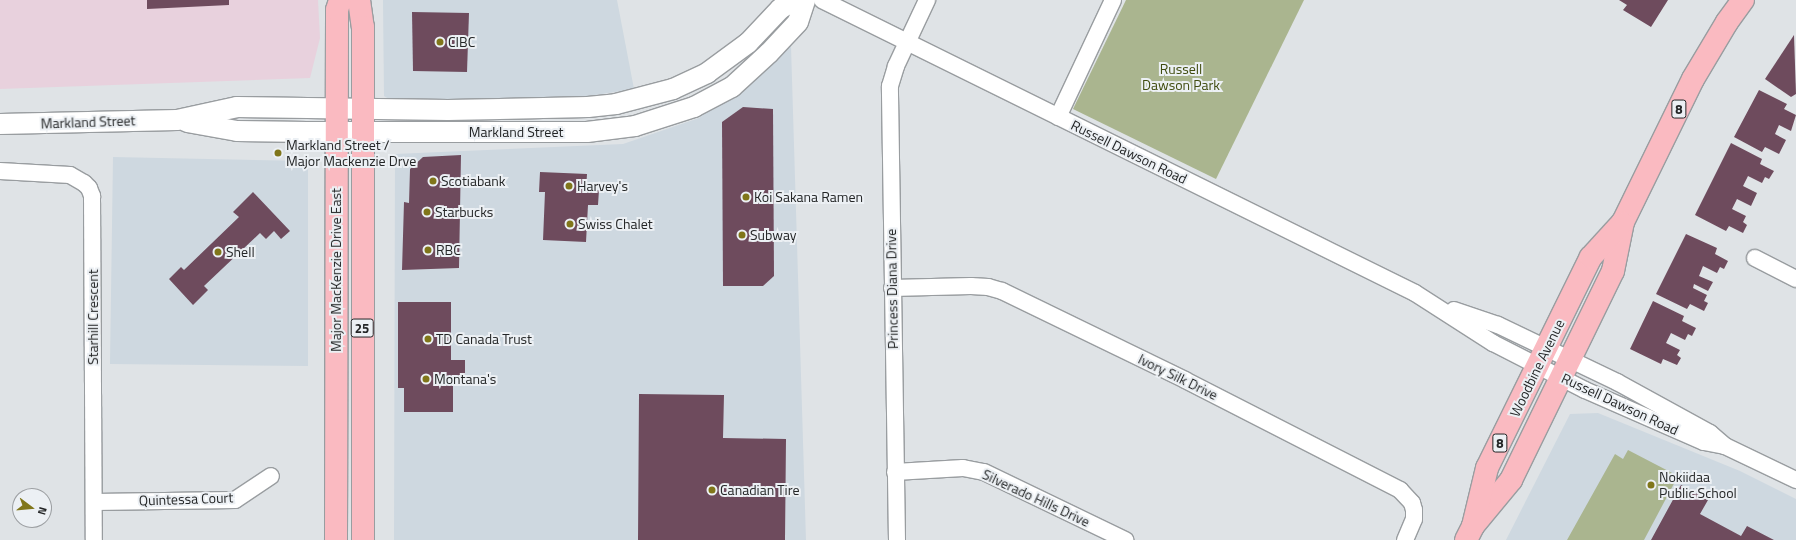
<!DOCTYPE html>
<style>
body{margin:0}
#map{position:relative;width:1796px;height:540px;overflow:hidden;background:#dfe3e6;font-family:"Titillium Web",sans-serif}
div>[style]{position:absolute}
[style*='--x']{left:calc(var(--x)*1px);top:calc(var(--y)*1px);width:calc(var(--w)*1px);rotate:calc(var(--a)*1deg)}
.built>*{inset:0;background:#ced8e0}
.industrial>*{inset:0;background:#e8d1dd}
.green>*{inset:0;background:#aab58f}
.building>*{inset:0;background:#6e4b5d}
.roads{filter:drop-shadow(1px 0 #999da0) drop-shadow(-1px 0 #999da0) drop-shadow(0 1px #999da0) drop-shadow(0 -1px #999da0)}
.minor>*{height:16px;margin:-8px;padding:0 8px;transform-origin:8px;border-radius:8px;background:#fff}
.tertiary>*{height:20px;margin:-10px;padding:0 10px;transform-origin:10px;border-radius:10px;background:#fff}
.primary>*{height:22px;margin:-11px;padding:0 11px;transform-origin:11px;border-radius:11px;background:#fabac1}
.dots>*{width:11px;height:11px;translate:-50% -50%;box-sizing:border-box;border:2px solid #ecf0f4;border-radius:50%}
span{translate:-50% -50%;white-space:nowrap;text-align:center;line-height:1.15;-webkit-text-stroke:4px #ecf0f4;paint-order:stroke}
.shield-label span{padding:1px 3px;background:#ecf0f4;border:1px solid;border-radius:3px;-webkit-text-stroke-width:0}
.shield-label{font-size:13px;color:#242627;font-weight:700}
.poi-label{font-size:14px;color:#242627}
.left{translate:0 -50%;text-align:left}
.park-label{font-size:14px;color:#404c0f}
.street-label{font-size:14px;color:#242627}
.north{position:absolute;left:12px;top:488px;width:40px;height:40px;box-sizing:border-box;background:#ecf0f4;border:1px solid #9c9fa2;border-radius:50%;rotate:106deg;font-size:11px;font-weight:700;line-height:16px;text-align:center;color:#242627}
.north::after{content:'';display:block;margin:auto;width:14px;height:18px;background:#80761a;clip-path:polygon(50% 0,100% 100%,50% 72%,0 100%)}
</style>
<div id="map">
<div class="built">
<i style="clip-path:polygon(383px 0,617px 0,634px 89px,589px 96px,394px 102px,384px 96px)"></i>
<i style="clip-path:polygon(791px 46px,806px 540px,394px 540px,395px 154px,623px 144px,699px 118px)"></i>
<i style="clip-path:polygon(113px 157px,308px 161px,308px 366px,110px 364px)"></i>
<i style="clip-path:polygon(1598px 413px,1740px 471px,1796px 499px,1796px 540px,1506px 540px,1570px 414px)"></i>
</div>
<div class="industrial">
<i style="clip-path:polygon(0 0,318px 0,320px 38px,310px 78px,0 89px)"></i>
</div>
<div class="green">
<i style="clip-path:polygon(1126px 0,1304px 0,1216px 179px,1073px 109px)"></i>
<i style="clip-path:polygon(1628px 450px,1678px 476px,1644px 540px,1567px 540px,1615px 454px,1623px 459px)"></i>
</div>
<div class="building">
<i style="clip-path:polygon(147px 0,229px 0,229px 5px,147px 9px)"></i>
<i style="clip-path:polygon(1619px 0,1668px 0,1651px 27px,1623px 10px,1627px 5px)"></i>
<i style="clip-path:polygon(412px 12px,469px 13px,467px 72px,413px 71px)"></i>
<i style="clip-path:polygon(1794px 35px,1796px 94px,1791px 97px,1765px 79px)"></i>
<i style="clip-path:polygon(1759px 90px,1787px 104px,1784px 109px,1796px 115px,1791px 131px,1779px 125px,1775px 134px,1786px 140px,1779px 154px,1765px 147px,1762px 152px,1734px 137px)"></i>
<i style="clip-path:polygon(743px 107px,773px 109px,774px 276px,763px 286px,723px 286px,722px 122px)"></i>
<i style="clip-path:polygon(1731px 143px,1762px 159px,1760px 164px,1774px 171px,1769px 179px,1765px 177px,1762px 183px,1748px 176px,1743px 186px,1757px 193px,1751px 206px,1737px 199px,1732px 209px,1746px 216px,1743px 222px,1747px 225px,1743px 233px,1729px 226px,1726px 231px,1695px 215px)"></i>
<i style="clip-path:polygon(461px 155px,459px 268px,402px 270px,404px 202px,409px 203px,410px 169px,423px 157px)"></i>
<i style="clip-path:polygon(540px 172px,587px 174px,586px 190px,599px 190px,598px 205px,588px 205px,586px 242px,543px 240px,545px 192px,539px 192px)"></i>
<i style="clip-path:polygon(253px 192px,290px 231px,281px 239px,274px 231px,266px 239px,260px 233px,204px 286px,208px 290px,193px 305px,169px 279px,181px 267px,184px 270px,239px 217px,233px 212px)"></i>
<i style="clip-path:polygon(1686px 234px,1717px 248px,1715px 254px,1728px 261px,1724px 269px,1720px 267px,1717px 273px,1703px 266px,1699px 276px,1713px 282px,1708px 291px,1694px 284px,1693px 288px,1707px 295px,1704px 301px,1708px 303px,1704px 311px,1690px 304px,1687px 309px,1656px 294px)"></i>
<i style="clip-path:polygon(1653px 301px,1684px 316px,1682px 321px,1696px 328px,1692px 336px,1688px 334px,1685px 340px,1671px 333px,1666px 343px,1680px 350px,1677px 355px,1681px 358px,1677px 365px,1663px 359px,1661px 364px,1630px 349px)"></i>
<i style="clip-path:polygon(398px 302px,451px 302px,451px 360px,465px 360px,465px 381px,453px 381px,453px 412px,404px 412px,404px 388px,398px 388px)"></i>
<i style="clip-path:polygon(639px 394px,724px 395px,723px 438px,786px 439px,785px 540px,638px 540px)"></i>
<i style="clip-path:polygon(1681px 485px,1708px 500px,1700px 514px,1741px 536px,1747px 526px,1774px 540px,1651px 540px)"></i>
</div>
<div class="roads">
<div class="minor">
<i style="--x:822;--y:0;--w:661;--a:26.29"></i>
<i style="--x:1415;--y:293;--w:93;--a:32.7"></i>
<i style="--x:1493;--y:343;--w:103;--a:27.1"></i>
<i style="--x:1585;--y:390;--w:130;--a:23.6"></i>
<i style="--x:1704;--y:442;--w:21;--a:11"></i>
<i style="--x:1058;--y:117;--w:129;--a:-64.8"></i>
<i style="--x:0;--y:171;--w:70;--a:3.3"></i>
<i style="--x:70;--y:175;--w:16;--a:30"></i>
<i style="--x:84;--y:183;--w:7;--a:45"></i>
<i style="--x:89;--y:188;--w:9;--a:69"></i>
<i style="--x:92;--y:196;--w:344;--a:89.7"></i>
<i style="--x:1755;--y:258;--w:46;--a:27.1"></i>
<i style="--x:892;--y:288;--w:79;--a:-1.5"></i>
<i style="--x:971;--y:286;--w:17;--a:3"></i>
<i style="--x:988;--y:287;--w:15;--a:16"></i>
<i style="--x:1002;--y:291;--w:203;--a:25.9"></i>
<i style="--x:1185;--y:380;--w:242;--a:27.1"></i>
<i style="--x:1400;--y:490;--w:18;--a:47"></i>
<i style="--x:1412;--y:503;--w:7;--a:74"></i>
<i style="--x:1414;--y:510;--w:9;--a:90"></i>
<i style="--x:1414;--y:519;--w:23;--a:113"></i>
<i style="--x:1454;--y:310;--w:46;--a:18.8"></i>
<i style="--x:1498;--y:325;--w:132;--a:25.6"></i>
<i style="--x:1617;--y:382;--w:106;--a:28.7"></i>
<i style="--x:1710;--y:433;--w:20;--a:41"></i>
<i style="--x:1725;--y:446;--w:79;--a:25.6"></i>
<i style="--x:895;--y:472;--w:68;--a:-3.4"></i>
<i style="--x:963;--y:468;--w:21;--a:11"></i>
<i style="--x:984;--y:472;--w:157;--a:25.7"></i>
<i style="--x:94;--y:502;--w:141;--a:-0.8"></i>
<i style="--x:235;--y:500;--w:43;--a:-33.7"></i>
<i style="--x:897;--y:540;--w:454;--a:-90.9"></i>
<i style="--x:890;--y:86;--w:21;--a:-73"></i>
<i style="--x:896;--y:66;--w:73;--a:-64.8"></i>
</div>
<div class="tertiary">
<i style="--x:187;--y:122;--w:51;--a:10.2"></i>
<i style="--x:237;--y:131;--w:70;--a:0.8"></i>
<i style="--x:307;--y:132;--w:280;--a:0"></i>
<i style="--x:587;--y:132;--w:48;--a:-7.1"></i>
<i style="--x:635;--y:126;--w:62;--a:-17.9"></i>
<i style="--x:694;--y:107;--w:43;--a:-27.8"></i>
<i style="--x:732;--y:87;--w:50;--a:-42.6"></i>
<i style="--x:769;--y:53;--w:42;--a:-46.9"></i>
<i style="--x:798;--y:22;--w:23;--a:-72"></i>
<i style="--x:0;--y:124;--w:177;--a:-1.3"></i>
<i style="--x:177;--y:120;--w:61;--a:-12.2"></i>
<i style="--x:237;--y:107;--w:211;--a:0.8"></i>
<i style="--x:448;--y:110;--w:140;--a:-1.2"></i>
<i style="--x:588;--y:107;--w:28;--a:-6"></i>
<i style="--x:616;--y:104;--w:59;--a:-14.7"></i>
<i style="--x:673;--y:89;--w:38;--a:-25"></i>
<i style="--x:707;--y:73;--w:51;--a:-36.2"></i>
<i style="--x:748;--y:43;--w:47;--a:-46.7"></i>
<i style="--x:780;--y:9;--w:17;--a:-31"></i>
</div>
<div class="primary">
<i style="--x:359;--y:0;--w:27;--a:82"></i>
<i style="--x:363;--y:27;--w:513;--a:90"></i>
<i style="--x:1473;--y:526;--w:60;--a:-50.4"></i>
<i style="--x:1511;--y:480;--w:233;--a:-64"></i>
<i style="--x:1613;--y:271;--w:50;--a:-78.5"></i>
<i style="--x:1623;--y:222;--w:159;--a:-63.9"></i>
<i style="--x:1693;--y:79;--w:66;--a:-59.2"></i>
<i style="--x:1727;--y:22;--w:27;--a:-54"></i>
<i style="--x:336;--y:540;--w:530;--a:-89.89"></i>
<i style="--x:337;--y:10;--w:10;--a:-73"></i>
<i style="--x:1466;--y:540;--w:16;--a:-63"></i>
<i style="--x:1473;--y:526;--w:60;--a:-76.4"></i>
<i style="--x:1487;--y:468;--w:235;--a:-63.8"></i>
<i style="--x:1591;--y:257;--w:46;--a:-47.6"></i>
</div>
</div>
<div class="dots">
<i style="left:440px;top:42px;background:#80761a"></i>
<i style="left:278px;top:153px;background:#80761a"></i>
<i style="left:433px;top:181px;background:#80761a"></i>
<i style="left:569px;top:186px;background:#80761a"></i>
<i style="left:746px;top:197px;background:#80761a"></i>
<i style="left:427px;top:212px;background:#80761a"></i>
<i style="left:570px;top:224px;background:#80761a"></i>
<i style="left:742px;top:235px;background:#80761a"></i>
<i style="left:428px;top:250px;background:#80761a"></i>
<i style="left:218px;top:252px;background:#80761a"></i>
<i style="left:428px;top:339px;background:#80761a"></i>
<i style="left:426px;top:379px;background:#80761a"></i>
<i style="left:1651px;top:485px;background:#80761a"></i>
<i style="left:712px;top:490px;background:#80761a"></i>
</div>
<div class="shield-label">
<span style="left:1679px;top:109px">8</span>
<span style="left:362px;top:328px">25</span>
<span style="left:1500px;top:443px">8</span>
</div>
<div class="poi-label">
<span class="left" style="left:448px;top:42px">CIBC</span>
<span class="left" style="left:286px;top:153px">Markland Street /<br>Major Mackenzie Drve</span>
<span class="left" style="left:441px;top:181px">Scotiabank</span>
<span class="left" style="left:577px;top:186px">Harvey's</span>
<span class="left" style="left:754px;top:197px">Koi Sakana Ramen</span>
<span class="left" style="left:435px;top:212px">Starbucks</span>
<span class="left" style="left:578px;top:224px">Swiss Chalet</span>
<span class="left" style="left:750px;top:235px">Subway</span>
<span class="left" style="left:436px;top:250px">RBC</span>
<span class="left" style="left:226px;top:252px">Shell</span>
<span class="left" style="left:436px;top:339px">TD Canada Trust</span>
<span class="left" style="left:434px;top:379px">Montana's</span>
<span class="left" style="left:1659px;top:485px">Nokiidaa<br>Public School</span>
<span class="left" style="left:720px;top:490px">Canadian Tire</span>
</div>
<div class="park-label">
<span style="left:1181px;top:77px">Russell<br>Dawson Park</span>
</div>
<div class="street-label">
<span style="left:88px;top:122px;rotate:-2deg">Markland Street</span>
<span style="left:516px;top:132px">Markland Street</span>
<span style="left:1129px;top:152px;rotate:26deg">Russell Dawson Road</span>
<span style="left:336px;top:270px;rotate:-90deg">Major MacKenzie Drive East</span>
<span style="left:892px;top:289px;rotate:-91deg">Princess Diana Drive</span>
<span style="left:93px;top:317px;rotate:-90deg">Starhill Crescent</span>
<span style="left:1537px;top:368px;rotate:-64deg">Woodbine Avenue</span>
<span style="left:1178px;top:377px;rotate:26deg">Ivory Silk Drive</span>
<span style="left:1620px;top:404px;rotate:25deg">Russell Dawson Road</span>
<span style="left:1036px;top:498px;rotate:25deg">Silverado Hills Drive</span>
<span style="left:186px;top:499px;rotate:-2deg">Quintessa Court</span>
</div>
<div class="north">N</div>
</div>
